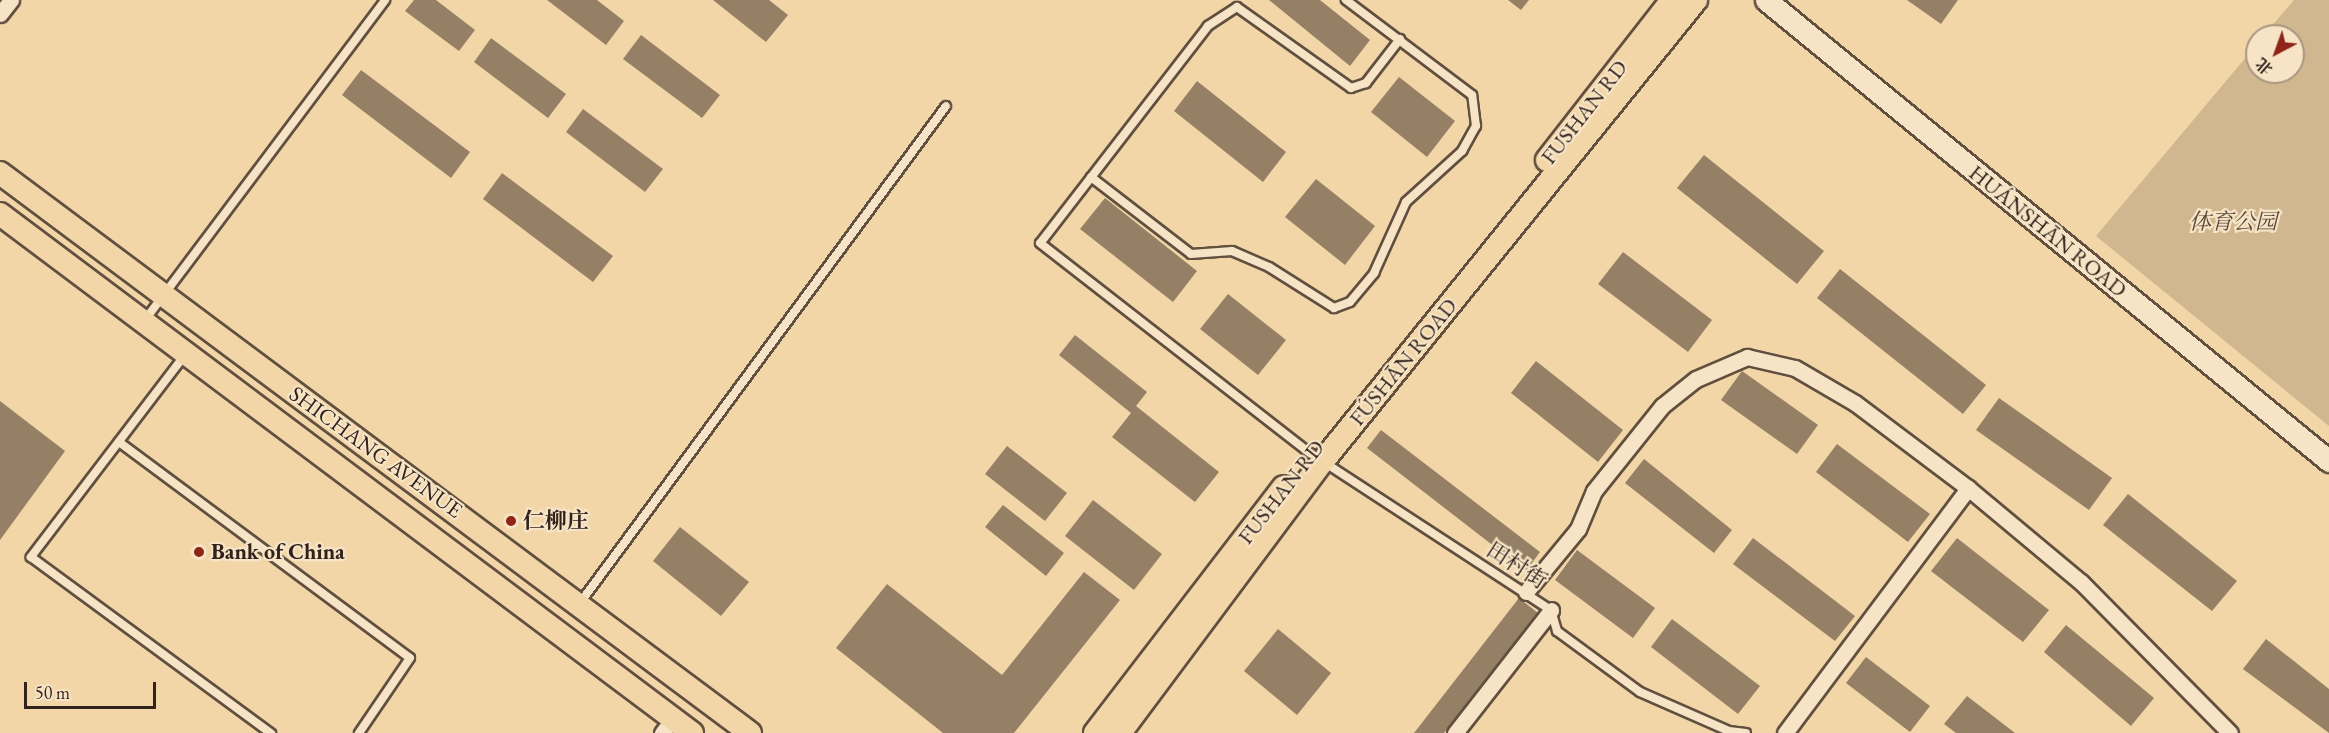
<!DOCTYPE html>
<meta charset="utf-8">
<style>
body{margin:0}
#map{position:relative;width:2329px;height:733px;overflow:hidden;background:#f2d6a8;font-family:"EB Garamond","Noto Serif SC",serif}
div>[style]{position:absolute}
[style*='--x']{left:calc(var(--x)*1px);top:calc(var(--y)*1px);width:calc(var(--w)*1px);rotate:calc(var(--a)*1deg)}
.green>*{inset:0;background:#d1b790}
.building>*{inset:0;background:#958065}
.roads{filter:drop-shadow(2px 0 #614f3f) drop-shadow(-2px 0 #614f3f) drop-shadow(0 2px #614f3f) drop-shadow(0 -2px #614f3f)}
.service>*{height:8px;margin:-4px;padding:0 4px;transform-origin:4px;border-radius:4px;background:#f7e4c6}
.minor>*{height:15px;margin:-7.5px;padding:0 7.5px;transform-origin:7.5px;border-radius:7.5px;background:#f7e4c6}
.secondary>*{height:21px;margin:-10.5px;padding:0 10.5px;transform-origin:10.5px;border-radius:10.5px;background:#f7e4c6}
.primary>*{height:22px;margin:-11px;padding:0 11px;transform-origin:11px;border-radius:11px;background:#f2d6a8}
.dots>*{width:16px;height:16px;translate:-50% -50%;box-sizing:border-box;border:3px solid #f7e4c6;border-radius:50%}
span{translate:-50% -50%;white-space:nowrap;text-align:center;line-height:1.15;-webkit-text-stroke:4.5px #f7e4c6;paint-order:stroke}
.street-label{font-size:22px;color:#31221c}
.park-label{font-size:22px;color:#594739;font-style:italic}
.poi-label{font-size:22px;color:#31221c;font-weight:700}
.left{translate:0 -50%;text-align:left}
.north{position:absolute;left:2245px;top:24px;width:60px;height:60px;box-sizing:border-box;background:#f7e4c6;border:2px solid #a89682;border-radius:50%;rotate:221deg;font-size:16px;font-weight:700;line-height:24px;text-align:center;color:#31221c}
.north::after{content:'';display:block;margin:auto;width:21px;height:27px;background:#8f2418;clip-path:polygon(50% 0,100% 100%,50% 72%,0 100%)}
.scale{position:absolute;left:24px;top:682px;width:132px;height:27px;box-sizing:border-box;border:3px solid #31221c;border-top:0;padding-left:8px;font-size:18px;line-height:21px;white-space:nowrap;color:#31221c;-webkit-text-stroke:4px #f7e4c6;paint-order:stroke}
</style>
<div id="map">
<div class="green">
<i style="clip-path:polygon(2294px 0,2329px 0,2329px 426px,2096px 236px,2257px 44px,2257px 72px,2293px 72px,2293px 36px,2263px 36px)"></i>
</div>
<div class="building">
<i style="clip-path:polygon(414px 0,436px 0,475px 30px,459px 51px,405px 11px)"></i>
<i style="clip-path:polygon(547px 0,597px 0,624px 21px,606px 45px)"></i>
<i style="clip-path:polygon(713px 0,769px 0,788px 15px,766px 42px)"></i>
<i style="clip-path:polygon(1269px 0,1320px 0,1370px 40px,1350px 66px)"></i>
<i style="clip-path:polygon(1508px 0,1529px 0,1521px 10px)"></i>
<i style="clip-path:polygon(1907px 0,1958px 0,1941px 24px)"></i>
<i style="clip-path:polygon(641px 35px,720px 95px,702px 118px,623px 59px)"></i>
<i style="clip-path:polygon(491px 38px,566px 94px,548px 118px,474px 62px)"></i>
<i style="clip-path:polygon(361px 70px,470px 152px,451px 178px,342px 95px)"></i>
<i style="clip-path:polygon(1399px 77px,1455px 121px,1427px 157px,1371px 112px)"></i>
<i style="clip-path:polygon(1197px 81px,1286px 152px,1263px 182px,1174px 111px)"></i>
<i style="clip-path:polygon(583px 109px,663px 169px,645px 192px,566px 132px)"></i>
<i style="clip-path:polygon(1704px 155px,1824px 251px,1797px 284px,1677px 188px)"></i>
<i style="clip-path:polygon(502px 173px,613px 256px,593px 282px,483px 199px)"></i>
<i style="clip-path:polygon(1316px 179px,1375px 226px,1345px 265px,1285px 217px)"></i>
<i style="clip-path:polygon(1105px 198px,1197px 271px,1173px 302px,1080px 229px)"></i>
<i style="clip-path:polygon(1623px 252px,1712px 320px,1688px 352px,1598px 284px)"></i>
<i style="clip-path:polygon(1840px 269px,1986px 385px,1963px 414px,1817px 298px)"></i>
<i style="clip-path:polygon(1228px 294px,1286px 340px,1258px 375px,1200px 329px)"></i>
<i style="clip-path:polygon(1075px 335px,1147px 392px,1136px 406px,1219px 472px,1195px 502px,1112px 437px,1131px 413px,1059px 355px)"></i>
<i style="clip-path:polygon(1536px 361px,1623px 430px,1598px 462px,1511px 393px)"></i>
<i style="clip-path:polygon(1742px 371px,1818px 425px,1797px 454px,1721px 400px)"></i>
<i style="clip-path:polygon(1999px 398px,2112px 478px,2089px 510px,1976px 430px)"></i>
<i style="clip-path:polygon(0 401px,65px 451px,0 540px)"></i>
<i style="clip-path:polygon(1381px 430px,1540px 552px,1526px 571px,1367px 448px)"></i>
<i style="clip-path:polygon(1837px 444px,1930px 514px,1908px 542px,1816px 472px)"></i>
<i style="clip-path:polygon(1007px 446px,1067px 493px,1045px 521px,985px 474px)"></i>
<i style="clip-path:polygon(1644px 459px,1732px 530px,1714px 553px,1625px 483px)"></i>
<i style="clip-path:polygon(2128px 494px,2237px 581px,2212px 611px,2103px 525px)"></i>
<i style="clip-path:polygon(1093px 500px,1162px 554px,1134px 590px,1065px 536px)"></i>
<i style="clip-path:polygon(1003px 505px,1064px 553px,1046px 576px,985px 527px)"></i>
<i style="clip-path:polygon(680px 527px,749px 582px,721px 616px,653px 561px)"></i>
<i style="clip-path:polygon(1753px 538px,1855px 616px,1835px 641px,1733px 564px)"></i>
<i style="clip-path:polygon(1957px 538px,2049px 610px,2023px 642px,1931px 571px)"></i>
<i style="clip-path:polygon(1577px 550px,1655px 608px,1633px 638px,1555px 580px)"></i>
<i style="clip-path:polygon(1084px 572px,1120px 600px,1014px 733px,943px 733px,836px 648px,887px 584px,1002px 675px)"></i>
<i style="clip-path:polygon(1519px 598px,1538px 613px,1444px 733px,1414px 733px)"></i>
<i style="clip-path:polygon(1672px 619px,1760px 686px,1738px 714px,1651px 647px)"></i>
<i style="clip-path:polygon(2066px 625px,2154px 698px,2131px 726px,2044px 652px)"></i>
<i style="clip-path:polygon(1278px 629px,1331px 673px,1297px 715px,1244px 671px)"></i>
<i style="clip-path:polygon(2266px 639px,2329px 689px,2329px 733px,2243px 669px)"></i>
<i style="clip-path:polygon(1866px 657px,1930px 706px,1910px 732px,1846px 683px)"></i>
<i style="clip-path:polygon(1967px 696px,2015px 733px,1956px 733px,1944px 724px)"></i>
</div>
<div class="roads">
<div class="service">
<i style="--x:1400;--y:39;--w:56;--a:127.7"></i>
<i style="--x:1366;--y:83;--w:16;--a:162"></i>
<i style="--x:1351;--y:88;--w:140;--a:-144.6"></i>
<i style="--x:1237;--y:7;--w:35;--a:147"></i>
<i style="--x:1208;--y:26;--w:274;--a:127.7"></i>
<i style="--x:1040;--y:243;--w:342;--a:37.9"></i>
<i style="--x:1310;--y:453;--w:288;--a:33.1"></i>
<i style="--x:1551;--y:610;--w:22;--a:74"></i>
<i style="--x:1557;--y:631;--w:103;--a:36.3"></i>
<i style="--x:1640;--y:692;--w:97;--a:23.7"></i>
<i style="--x:1729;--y:731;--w:17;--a:7"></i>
<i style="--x:1091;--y:177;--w:126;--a:37.6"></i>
<i style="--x:1191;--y:254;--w:41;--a:-4.2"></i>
<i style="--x:1232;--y:251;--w:40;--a:23.4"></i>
<i style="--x:1269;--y:267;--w:77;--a:32.2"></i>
<i style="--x:1334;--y:308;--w:17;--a:-21"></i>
<i style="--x:1350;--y:302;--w:38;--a:-50"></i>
<i style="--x:1374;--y:273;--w:78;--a:-65.7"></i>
<i style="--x:1406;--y:202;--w:76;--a:-42.3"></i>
<i style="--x:1462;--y:151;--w:29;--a:-61"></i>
<i style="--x:1476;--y:126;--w:31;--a:-97"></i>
<i style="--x:1472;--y:95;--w:158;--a:-143"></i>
<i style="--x:145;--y:320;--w:400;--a:-53.1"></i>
<i style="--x:184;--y:356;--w:253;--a:127.3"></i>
<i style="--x:31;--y:557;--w:298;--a:36.3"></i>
<i style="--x:119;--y:442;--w:362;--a:36.6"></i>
<i style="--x:410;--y:658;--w:91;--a:124.2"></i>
<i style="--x:580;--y:603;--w:617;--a:-53.63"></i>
</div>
<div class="minor">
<i style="--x:0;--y:14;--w:18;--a:-52"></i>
<i style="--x:1526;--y:592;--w:82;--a:-50.5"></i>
<i style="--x:1578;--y:529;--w:41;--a:-67.2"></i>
<i style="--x:1594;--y:491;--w:109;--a:-51.3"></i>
<i style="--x:1662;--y:406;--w:43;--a:-38.5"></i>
<i style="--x:1696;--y:379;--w:56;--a:-23.3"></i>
<i style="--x:1747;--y:357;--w:49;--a:12.9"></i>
<i style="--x:1795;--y:368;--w:69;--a:30.3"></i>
<i style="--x:1855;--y:403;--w:141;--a:37"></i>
<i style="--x:1968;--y:488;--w:147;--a:39.8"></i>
<i style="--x:2081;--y:582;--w:212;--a:45.4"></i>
<i style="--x:662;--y:733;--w:18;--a:-52"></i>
<i style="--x:1455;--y:733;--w:156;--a:-52"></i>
<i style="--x:1785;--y:733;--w:306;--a:-53.2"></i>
</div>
<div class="secondary">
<i style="--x:1766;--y:0;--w:728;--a:39.31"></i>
</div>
<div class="primary">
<i style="--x:1547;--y:160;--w:203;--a:-52"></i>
<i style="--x:0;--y:173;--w:936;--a:36.75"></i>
<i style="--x:0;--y:214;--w:865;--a:36.87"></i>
<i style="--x:1095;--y:733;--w:310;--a:-52.5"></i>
<i style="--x:1120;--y:733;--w:339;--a:-53.3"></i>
<i style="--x:1323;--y:461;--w:593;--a:-51.02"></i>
</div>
</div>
<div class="dots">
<i style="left:511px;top:521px;background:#8f2418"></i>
<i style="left:199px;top:552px;background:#8f2418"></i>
</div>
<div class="street-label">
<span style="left:1584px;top:112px;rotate:-52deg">FUSHAN RD</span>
<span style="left:2048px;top:231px;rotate:39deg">HUÁNSHĀN ROAD</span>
<span style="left:1403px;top:362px;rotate:-51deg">FÚSHĀN ROAD</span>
<span style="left:376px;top:452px;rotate:36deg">SHICHANG AVENUE</span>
<span style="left:1281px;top:492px;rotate:-52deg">FUSHAN RD</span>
<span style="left:1517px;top:565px;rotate:33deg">田村街</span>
</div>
<div class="park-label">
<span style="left:2233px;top:222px">体育公园</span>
</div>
<div class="poi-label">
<span class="left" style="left:523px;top:521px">仁柳庄</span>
<span class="left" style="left:211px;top:552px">Bank of China</span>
</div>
<div class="north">北</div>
<div class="scale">50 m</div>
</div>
